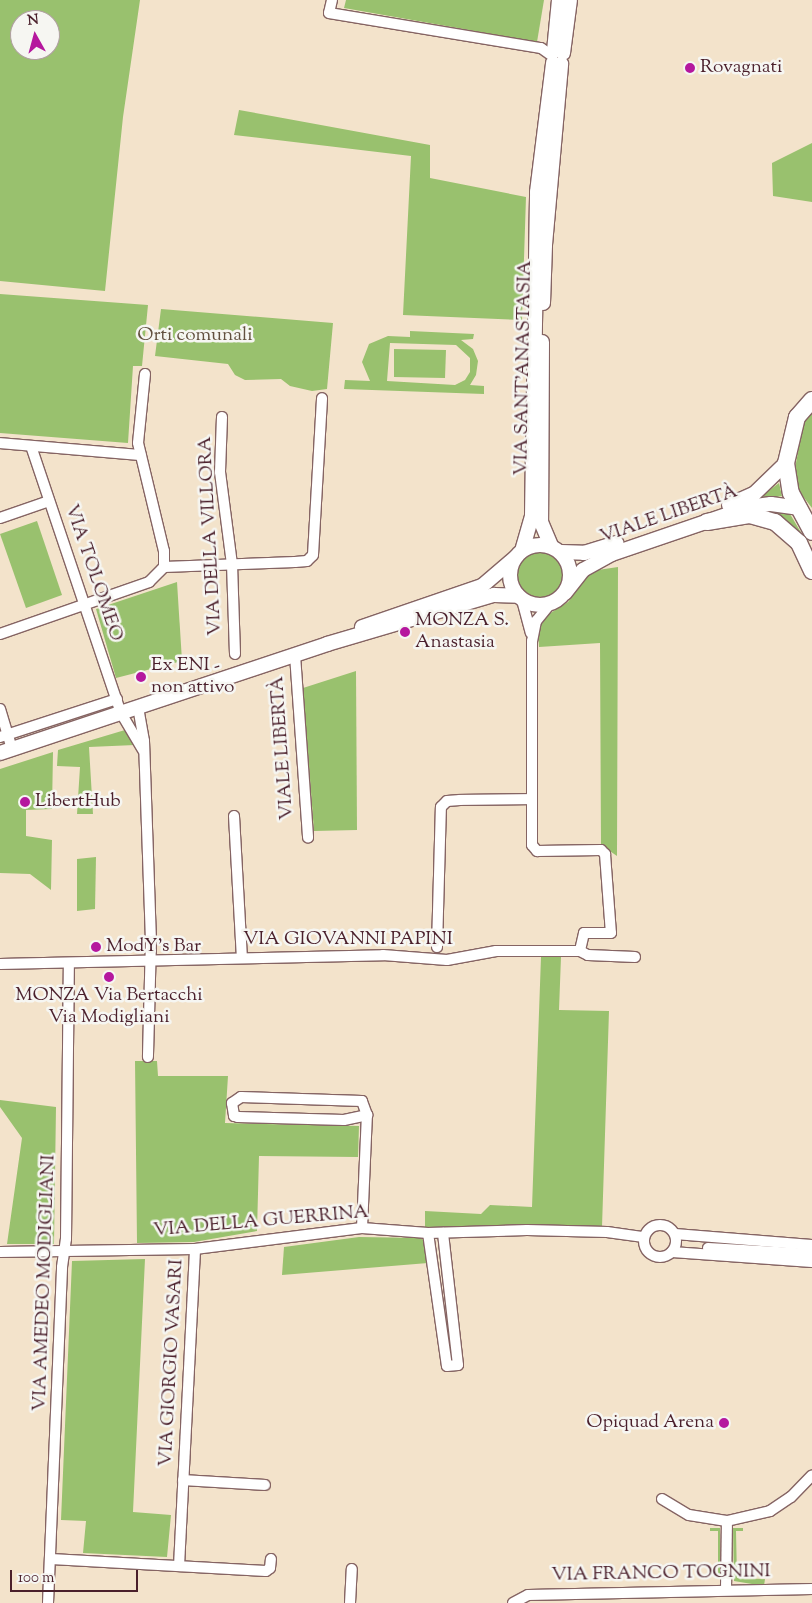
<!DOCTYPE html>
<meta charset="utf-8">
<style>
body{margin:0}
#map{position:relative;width:812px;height:1603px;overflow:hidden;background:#f3e3cb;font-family:"Sorts Mill Goudy",serif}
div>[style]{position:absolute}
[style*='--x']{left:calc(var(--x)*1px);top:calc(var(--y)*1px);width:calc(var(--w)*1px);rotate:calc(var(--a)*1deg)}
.green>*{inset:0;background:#99c16e}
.round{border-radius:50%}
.roads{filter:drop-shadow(1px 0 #856463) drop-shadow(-1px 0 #856463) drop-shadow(0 1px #856463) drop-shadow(0 -1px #856463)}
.street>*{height:10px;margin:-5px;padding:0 5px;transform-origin:5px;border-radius:5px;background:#fff}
.street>.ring{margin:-5px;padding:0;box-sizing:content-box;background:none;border:10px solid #fff;border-radius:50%}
.secondary>*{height:14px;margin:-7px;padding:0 7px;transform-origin:7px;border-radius:7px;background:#fff}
.secondary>.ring{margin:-7px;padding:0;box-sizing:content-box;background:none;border:14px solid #fff;border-radius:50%}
.primary>*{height:16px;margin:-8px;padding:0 8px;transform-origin:8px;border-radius:8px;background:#fff}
.dots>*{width:14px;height:14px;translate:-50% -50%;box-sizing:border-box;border:2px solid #f6f6f2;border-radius:50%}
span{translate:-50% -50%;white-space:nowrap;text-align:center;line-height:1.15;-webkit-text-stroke:5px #f6f6f2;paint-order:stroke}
.poi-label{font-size:19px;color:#4a1f2b}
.left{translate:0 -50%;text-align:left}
.right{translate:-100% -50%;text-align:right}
.park-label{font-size:19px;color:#62503f}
.street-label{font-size:19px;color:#4a1f2b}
.north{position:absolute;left:10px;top:10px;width:50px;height:50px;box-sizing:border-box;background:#f6f6f2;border:1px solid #b1a0a2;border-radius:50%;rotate:353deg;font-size:14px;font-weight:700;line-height:20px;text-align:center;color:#4a1f2b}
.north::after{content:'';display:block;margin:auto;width:18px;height:22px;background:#b5179e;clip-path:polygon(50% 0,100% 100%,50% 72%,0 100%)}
.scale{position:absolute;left:10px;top:1570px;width:128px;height:22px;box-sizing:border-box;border:2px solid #4a1f2b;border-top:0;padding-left:6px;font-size:15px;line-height:18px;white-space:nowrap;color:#4a1f2b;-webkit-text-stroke:4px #f6f6f2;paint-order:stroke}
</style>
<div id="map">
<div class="green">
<i style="clip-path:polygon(evenodd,0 0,140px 0,123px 117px,105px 291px,0 281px,0 0,20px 20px,50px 20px,50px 50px,20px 50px,20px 20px)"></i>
<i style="clip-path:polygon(346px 0,544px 0,537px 42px,344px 8px)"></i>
<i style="clip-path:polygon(239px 110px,430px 145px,430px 178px,526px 197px,522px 320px,403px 315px,411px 156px,234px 135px)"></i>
<i style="clip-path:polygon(812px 143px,812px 202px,773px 196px,772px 163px)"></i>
<i style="clip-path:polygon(0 294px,148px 305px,142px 366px,133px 366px,128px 443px,0 433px)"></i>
<i style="clip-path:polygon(161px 309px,333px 323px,327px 389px,312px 391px,290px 386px,281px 379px,245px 380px,235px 375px,228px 364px,155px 356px)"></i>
<i style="clip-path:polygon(evenodd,410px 331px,474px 334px,473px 339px,461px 340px,473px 349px,478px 361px,476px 375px,470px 385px,484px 386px,484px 394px,344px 389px,345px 380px,370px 381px,362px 362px,369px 344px,388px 336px,410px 337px,410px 331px,390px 343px,456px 345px,470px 358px,470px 372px,465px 380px,455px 385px,387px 381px,390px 343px)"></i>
<i style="clip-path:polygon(394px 349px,446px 350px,445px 378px,394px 377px)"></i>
<i style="clip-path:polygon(812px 413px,812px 508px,798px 490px,794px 474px,803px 424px)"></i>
<i style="clip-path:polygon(779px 483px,782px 496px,755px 501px)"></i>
<i style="clip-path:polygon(772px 511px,790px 514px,812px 551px,805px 539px,767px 513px)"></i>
<i style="clip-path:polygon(37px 521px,62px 595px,26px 608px,0 534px)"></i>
<i class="round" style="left:516px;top:551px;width:48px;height:48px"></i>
<i style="clip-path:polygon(618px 567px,617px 856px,601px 845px,600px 643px,539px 647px,538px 632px,541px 619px,568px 602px,591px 571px)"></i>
<i style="clip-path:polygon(177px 582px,182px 661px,116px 678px,96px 609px)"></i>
<i style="clip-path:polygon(356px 671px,357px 830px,314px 831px,303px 688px)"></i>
<i style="clip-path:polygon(125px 730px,135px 745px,89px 747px,93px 814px,77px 814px,80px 767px,57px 766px,58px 750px)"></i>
<i style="clip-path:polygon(53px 752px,52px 809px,26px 810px,26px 836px,52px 840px,51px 890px,30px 874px,0 873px,0 769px)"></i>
<i style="clip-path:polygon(96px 857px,95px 909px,77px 911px,77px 859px)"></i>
<i style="clip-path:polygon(541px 957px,561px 957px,559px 1010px,609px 1011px,602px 1227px,425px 1227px,425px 1211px,481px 1214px,490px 1205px,532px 1207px)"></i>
<i style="clip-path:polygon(135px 1061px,157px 1061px,158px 1076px,228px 1076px,225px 1123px,359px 1126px,358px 1157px,259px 1156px,257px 1231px,194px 1242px,137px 1243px)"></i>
<i style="clip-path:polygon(0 1100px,56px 1107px,54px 1244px,7px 1244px,22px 1138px,0 1107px)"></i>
<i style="clip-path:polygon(359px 1237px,421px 1238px,425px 1242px,428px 1263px,282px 1275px,284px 1247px)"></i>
<i style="clip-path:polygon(145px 1259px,133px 1512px,171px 1515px,167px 1557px,83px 1553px,86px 1521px,61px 1520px,72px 1261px)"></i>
<i style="clip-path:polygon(710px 1528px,720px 1528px,720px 1579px,718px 1579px,718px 1531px,710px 1531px)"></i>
<i style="clip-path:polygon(733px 1528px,743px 1528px,743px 1531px,736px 1531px,737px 1578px,765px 1579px,764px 1586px,734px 1581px)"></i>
</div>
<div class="roads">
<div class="street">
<i style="--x:332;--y:0;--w:13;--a:103"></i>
<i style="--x:329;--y:13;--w:215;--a:9.4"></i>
<i style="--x:541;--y:48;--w:12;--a:35"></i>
<i style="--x:145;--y:374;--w:69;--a:95.8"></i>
<i style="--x:138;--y:443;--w:111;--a:76.5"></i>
<i style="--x:164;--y:551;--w:16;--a:90"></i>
<i style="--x:222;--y:417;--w:55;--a:92.1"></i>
<i style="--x:220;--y:472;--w:93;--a:82.6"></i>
<i style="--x:232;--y:564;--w:90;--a:88.1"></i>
<i style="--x:0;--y:443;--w:141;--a:4.9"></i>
<i style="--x:31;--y:446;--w:282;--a:71.4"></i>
<i style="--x:121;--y:713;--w:43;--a:59.3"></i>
<i style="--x:0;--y:518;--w:52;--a:-19.1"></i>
<i style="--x:164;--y:567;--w:131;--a:-2.2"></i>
<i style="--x:295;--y:562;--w:12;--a:-5"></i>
<i style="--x:307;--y:561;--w:8;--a:-45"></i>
<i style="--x:313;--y:555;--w:157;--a:-86.7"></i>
<i style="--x:522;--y:600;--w:34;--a:75"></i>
<i style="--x:550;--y:604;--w:22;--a:129"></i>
<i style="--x:536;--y:621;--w:20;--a:101"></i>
<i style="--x:532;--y:641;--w:204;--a:90"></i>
<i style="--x:532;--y:845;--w:8;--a:50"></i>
<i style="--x:537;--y:851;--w:64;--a:-0.9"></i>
<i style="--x:601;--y:850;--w:6;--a:45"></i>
<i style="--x:605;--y:854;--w:79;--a:85.7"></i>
<i style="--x:611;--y:933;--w:27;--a:180"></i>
<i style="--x:584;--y:933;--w:18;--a:103"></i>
<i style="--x:0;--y:634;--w:158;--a:-19.2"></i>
<i style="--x:149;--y:582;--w:21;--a:-45"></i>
<i style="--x:295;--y:655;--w:183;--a:85.9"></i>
<i style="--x:138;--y:707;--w:35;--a:80"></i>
<i style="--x:144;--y:741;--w:199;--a:88"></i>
<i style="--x:151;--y:940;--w:117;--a:91.5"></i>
<i style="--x:0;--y:709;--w:42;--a:73.3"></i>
<i style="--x:0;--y:737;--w:123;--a:-18"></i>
<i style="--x:234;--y:816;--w:142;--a:86.8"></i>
<i style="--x:437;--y:947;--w:140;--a:-88.4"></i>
<i style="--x:441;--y:807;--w:8;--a:-45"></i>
<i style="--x:447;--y:801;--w:13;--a:-4"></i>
<i style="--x:460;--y:800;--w:72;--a:-0.8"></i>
<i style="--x:0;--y:964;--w:383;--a:-1.3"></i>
<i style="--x:383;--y:955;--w:64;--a:4.5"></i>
<i style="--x:447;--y:960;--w:50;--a:-10.4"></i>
<i style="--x:496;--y:951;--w:84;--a:0"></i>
<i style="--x:580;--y:951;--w:9;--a:27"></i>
<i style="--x:588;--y:955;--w:47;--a:2.4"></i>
<i class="ring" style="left:644px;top:1225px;width:22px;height:22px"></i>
<i style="--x:362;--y:1228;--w:113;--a:-87.5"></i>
<i style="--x:367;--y:1115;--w:15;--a:-110"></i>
<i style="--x:362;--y:1101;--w:121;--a:-178.1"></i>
<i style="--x:241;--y:1097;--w:11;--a:146"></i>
<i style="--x:232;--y:1103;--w:13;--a:81"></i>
<i style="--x:234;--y:1116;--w:4;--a:14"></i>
<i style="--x:238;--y:1117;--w:106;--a:1.6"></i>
<i style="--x:344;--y:1120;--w:24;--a:-12"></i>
<i style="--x:428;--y:1233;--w:134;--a:81.9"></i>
<i style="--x:447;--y:1366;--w:11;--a:-5"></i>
<i style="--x:458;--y:1365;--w:133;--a:-96.5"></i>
<i style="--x:675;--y:1234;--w:137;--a:4.6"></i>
<i style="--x:708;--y:1248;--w:104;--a:3.3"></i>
<i style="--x:0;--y:1252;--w:195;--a:-0.9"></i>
<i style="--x:195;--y:1249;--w:168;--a:-7.2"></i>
<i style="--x:362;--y:1228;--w:66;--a:4.3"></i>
<i style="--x:428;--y:1233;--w:99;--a:-1.7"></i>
<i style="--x:527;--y:1230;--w:80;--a:1.4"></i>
<i style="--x:607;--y:1232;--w:37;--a:8"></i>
<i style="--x:672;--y:1252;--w:140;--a:4.1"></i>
<i style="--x:183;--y:1480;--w:82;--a:3.5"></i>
<i style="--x:662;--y:1499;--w:31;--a:31"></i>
<i style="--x:689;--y:1515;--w:38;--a:9"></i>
<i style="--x:727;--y:1521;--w:44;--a:-13.1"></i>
<i style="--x:770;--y:1511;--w:25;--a:-34"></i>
<i style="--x:791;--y:1497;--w:30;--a:-46"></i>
<i style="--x:51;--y:1559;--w:215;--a:3.2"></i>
<i style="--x:266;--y:1571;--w:5;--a:-37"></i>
<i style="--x:270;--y:1568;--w:9;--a:-84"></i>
<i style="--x:179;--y:1566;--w:317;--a:-87.1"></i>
<i style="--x:726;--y:1590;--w:69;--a:-89.2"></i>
<i style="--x:48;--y:1603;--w:336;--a:-87.6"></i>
<i style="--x:62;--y:1267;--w:28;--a:-82"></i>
<i style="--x:66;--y:1239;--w:275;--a:-89.4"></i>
<i style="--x:350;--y:1603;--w:34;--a:-87"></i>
<i style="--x:513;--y:1603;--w:17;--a:-28"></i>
<i style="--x:528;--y:1595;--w:284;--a:-1.2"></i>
</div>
<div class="secondary">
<i style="--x:554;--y:51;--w:51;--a:-84.4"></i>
<i style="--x:563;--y:53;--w:53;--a:-82.5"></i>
<i style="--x:543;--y:303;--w:58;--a:-88"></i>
<i style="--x:545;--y:245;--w:182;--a:-84.9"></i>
<i style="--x:542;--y:342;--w:180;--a:90.3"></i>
<i style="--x:541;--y:522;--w:26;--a:67"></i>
<i style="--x:729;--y:505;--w:27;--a:-24"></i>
<i style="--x:754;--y:494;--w:45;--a:-44.1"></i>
<i class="ring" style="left:510px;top:545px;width:46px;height:46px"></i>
<i style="--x:522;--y:551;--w:37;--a:-74"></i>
<i style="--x:532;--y:515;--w:323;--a:-89.1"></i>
<i style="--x:537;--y:192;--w:130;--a:-82.9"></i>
<i style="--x:561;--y:552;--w:23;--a:2"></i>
<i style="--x:584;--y:553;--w:34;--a:-17"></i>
<i style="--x:565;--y:593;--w:29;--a:-52"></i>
<i style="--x:583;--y:570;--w:33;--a:-29"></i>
<i style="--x:612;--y:554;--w:145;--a:-18.9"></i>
<i style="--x:749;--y:507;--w:22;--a:-8"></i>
<i style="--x:771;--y:504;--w:29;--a:8"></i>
<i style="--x:362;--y:627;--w:127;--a:-18.9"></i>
<i style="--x:482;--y:586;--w:45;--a:-40.5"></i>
<i style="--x:0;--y:753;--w:345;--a:-18.4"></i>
<i style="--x:327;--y:644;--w:174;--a:-16.4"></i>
<i style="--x:494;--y:595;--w:24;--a:2"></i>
</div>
<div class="primary">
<i style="--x:812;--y:400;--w:23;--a:131"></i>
<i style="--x:797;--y:417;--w:47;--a:103.4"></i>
<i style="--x:786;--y:463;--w:30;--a:81"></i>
<i style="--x:791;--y:493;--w:44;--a:61.7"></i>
<i style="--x:707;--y:522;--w:44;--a:-9.2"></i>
<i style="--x:750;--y:515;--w:26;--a:16"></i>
<i style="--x:775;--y:522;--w:32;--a:41"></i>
<i style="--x:799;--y:543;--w:31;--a:65"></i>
</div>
</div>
<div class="dots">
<i style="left:690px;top:68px;background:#b5179e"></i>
<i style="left:405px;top:632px;background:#b5179e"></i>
<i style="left:141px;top:677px;background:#b5179e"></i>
<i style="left:25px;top:802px;background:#b5179e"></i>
<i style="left:96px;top:947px;background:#b5179e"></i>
<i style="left:109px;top:977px;background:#b5179e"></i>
<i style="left:724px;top:1423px;background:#b5179e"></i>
</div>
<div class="poi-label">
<span class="left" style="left:700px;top:68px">Rovagnati</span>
<span class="left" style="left:415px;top:632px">MONZA S.<br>Anastasia</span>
<span class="left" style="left:151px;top:677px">Ex ENI -<br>non attivo</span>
<span class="left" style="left:35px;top:802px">LibertHub</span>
<span class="left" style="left:106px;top:947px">ModY's Bar</span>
<span style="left:109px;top:1007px">MONZA Via Bertacchi<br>Via Modigliani</span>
<span class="right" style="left:714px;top:1423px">Opiquad Arena</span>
</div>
<div class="park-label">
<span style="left:195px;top:336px">Orti comunali</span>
</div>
<div class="street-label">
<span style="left:524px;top:368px;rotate:-89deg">VIA SANT'ANASTASIA</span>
<span style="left:669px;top:515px;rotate:-19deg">VIALE LIBERTÀ</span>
<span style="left:211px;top:536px;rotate:-93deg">VIA DELLA VILLORA</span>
<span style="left:93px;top:573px;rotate:71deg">VIA TOLOMEO</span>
<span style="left:283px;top:748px;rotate:-94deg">VIALE LIBERTÀ</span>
<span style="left:348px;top:940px">VIA GIOVANNI PAPINI</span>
<span style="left:261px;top:1222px;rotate:-5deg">VIA DELLA GUERRINA</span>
<span style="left:45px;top:1283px;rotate:-88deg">VIA AMEDEO MODIGLIANI</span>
<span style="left:172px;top:1363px;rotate:-87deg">VIA GIORGIO VASARI</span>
<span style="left:661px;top:1574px;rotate:-1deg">VIA FRANCO TOGNINI</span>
</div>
<div class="north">N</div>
<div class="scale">100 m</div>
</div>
